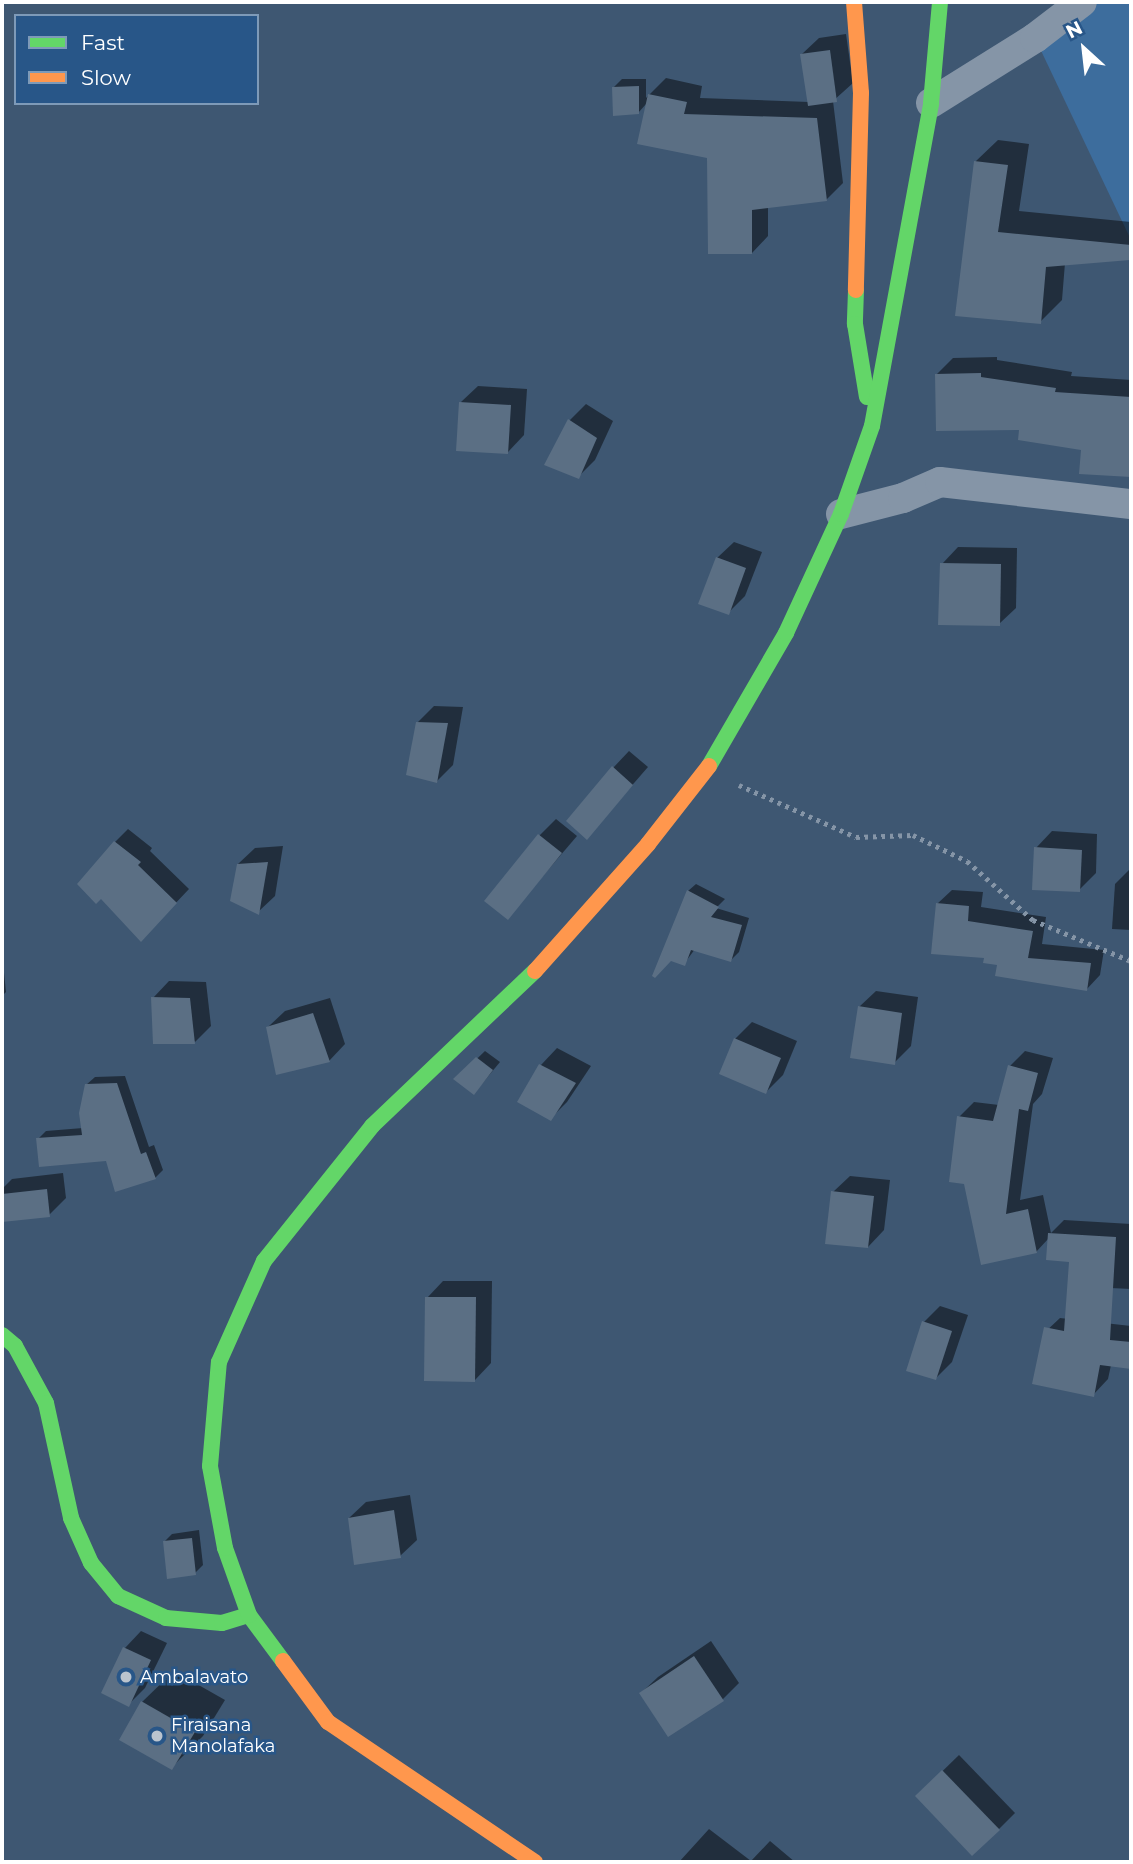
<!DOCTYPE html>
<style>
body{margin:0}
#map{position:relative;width:1133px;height:1864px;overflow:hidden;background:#3e5772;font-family:Montserrat,sans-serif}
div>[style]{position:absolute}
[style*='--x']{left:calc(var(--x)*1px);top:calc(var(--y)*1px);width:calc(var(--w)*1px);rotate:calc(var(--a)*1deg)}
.green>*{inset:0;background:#3d6d9d}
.shadow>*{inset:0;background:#0007}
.building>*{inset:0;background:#5b6f84}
.path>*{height:4.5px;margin-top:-2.25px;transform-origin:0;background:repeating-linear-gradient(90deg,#8595a7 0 3.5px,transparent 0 8.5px)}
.street>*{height:30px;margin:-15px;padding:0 15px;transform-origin:15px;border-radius:15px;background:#8595a7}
.fast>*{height:16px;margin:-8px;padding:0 8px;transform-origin:8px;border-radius:8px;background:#63d668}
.slow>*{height:16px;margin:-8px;padding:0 8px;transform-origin:8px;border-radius:8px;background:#ff974d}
.dots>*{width:19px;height:19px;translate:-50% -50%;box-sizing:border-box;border:4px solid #285688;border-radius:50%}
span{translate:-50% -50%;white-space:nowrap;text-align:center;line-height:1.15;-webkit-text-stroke:5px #285688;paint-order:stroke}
.poi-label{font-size:18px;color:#fff}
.left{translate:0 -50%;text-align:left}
.frame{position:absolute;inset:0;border:4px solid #fff;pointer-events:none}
.legend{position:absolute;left:14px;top:14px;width:245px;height:91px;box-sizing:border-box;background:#285688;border:2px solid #7e9ab8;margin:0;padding:9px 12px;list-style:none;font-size:21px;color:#fff}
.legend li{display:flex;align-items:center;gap:14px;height:35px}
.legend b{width:35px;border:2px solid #7e9ab8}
.north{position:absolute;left:1049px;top:14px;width:70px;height:70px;-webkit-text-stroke:5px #285688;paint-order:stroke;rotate:333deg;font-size:19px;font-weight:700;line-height:28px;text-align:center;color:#fff}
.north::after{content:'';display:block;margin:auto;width:24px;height:32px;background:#fff;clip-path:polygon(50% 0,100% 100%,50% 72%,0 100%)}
</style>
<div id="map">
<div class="green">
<i style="clip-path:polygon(1082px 2px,1131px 2px,1131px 240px,1035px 38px)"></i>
</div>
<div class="shadow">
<i style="clip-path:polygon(846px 34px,853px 83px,833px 101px,843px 183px,826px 200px,768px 207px,768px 236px,752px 253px,709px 157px,647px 103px,638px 113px,614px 87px,622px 79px,646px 79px,646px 98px,666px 78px,702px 86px,700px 98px,809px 102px,802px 54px,819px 38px)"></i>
<i style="clip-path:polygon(998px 140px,1029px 144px,1019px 211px,1131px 222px,1131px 257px,1065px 263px,1062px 300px,1040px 322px,957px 314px,976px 161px)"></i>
<i style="clip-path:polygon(997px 357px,997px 360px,1072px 372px,1071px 376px,1131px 380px,1131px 475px,1081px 472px,1083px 448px,1021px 429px,937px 374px,953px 358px)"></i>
<i style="clip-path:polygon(478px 386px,527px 389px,524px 435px,508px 452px,461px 402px)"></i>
<i style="clip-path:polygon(586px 404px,613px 421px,595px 460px,578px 477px,570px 420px)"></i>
<i style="clip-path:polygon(734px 542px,762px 552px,745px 596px,728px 613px,717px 558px)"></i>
<i style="clip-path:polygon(958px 547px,1017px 548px,1016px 608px,999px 624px,942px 564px)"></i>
<i style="clip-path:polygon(434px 706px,463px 707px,453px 765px,437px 781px,418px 722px)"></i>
<i style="clip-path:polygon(629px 751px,648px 767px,587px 837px,613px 768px)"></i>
<i style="clip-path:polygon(556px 819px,577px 836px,507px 918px,540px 835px)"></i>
<i style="clip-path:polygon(128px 829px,152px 848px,150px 851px,189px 889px,154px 926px,115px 842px)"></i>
<i style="clip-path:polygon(1052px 831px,1097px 834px,1096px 873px,1079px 890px,1036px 848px)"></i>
<i style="clip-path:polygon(283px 846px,275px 896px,258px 912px,238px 864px,255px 848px)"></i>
<i style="clip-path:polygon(1131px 868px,1131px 930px,1112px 929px,1115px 884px)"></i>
<i style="clip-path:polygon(696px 884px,725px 899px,716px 908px,749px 918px,739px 952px,731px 960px,695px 949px,684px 964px,671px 959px,688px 891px)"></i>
<i style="clip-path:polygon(952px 890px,983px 892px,981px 907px,1046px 917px,1042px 944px,1104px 950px,1100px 975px,1086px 990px,999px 964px,986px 957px,937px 904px)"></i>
<i style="clip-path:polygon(2px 953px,6px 992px,2px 996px)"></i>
<i style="clip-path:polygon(169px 981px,206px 982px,211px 1026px,195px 1042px,153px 998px)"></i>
<i style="clip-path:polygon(876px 991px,918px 997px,911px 1046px,894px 1063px,859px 1007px)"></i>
<i style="clip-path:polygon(330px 998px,345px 1044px,329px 1061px,268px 1027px,285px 1011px)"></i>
<i style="clip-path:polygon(752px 1022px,797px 1041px,783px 1075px,766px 1092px,735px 1039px)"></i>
<i style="clip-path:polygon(557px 1048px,591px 1066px,567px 1102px,551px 1118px,519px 1101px,541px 1065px)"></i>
<i style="clip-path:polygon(485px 1051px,500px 1062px,481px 1085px,456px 1079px)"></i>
<i style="clip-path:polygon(1025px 1051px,1053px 1058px,1042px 1094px,1033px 1104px,1020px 1200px,1043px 1195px,1051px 1233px,1064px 1220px,1131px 1224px,1131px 1289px,1069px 1286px,1070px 1260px,1049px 1238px,1036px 1252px,982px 1263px,959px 1117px,974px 1102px,999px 1105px,1010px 1066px)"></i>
<i style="clip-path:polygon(125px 1076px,149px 1147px,154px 1145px,163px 1170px,155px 1178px,107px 1159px,38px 1139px,46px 1131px,83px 1128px,86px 1085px,95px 1077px)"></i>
<i style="clip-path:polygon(63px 1173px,66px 1198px,49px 1215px,2px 1221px,2px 1189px,12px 1179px)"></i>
<i style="clip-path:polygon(850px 1176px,890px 1180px,884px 1230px,868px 1247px,833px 1192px)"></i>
<i style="clip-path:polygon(443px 1281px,492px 1281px,491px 1363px,475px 1380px,427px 1298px)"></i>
<i style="clip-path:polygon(940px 1306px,968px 1315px,952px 1362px,936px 1378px,924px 1322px)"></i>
<i style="clip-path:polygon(1060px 1318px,1131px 1326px,1131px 1367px,1111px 1365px,1108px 1379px,1093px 1395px,1044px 1333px)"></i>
<i style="clip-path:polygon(410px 1495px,417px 1540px,400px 1556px,349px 1518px,366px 1502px)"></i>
<i style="clip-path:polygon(199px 1530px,203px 1565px,195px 1573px,164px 1542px,172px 1534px)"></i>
<i style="clip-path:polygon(141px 1631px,167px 1643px,145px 1688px,128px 1705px,103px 1693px,125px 1648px)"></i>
<i style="clip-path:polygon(711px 1641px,739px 1683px,722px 1700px,641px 1693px,658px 1677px)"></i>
<i style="clip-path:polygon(174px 1671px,225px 1700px,203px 1736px,172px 1767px,142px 1702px)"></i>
<i style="clip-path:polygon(959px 1755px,1015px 1813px,999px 1829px,917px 1796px)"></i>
<i style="clip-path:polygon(709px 1829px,751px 1861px,770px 1841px,795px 1862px,679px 1862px)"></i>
</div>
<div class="building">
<i style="clip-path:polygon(830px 50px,837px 102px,808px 106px,800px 54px)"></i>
<i style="clip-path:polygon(639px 86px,639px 114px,613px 116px,612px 87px)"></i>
<i style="clip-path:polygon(648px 94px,687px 102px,684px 114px,817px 118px,827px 201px,752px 210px,752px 254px,708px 254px,707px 158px,637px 144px)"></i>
<i style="clip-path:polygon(974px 161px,1008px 165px,998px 232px,1131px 245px,1130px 260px,1046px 267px,1041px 324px,955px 316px)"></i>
<i style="clip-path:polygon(981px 373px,981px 377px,1056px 388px,1055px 392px,1131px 397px,1131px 477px,1079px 474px,1081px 450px,1018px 440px,1019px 430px,936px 431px,935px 374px)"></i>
<i style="clip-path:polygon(459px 402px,511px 405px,508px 454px,456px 451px)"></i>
<i style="clip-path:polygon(568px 419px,597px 438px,579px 479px,544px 465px)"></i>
<i style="clip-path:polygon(716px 557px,746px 568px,729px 615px,698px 604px)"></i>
<i style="clip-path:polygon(940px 563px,1001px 564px,1000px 626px,938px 625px)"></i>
<i style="clip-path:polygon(416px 722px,448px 723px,437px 783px,406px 775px)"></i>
<i style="clip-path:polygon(612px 766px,633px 785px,587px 840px,566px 821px)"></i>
<i style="clip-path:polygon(538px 834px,562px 853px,508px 920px,484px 901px)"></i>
<i style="clip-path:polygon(114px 841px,141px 862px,138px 865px,177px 903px,141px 942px,101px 899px,96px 904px,77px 884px)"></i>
<i style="clip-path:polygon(1034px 847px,1082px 850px,1080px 892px,1032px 890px)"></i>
<i style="clip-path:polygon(268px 862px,259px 915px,230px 901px,237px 864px)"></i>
<i style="clip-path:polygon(687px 890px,719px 907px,711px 917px,742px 925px,731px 962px,691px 950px,685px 966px,671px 961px,655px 978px,652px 976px)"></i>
<i style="clip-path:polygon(936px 903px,969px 906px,968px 921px,1033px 931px,1028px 958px,1091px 963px,1087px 991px,995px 976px,997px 965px,983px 963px,984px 958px,931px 954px)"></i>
<i style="clip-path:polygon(151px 997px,190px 998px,195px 1044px,153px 1044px)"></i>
<i style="clip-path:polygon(858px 1006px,902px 1013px,895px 1065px,850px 1058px)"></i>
<i style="clip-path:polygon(313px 1013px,330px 1062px,276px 1075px,266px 1027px)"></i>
<i style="clip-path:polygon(734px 1038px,781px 1058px,766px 1094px,719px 1074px)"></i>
<i style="clip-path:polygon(476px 1057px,493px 1070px,474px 1095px,453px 1079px)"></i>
<i style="clip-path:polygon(539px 1064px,576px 1083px,551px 1121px,517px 1102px)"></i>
<i style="clip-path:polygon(1008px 1065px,1038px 1073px,1028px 1111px,1019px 1109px,1006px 1214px,1028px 1209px,1037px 1253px,981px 1265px,964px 1184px,949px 1182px,957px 1116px,993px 1121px)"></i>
<i style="clip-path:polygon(117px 1083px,141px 1154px,146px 1152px,156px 1179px,115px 1192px,106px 1161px,39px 1167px,36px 1138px,82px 1135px,79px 1113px,85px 1084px)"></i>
<i style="clip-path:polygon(47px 1189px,50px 1217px,2px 1222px,2px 1194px)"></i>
<i style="clip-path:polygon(831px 1191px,874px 1196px,868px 1248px,825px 1244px)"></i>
<i style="clip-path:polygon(1048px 1233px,1116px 1237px,1110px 1340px,1131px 1342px,1131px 1369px,1100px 1365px,1094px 1397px,1032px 1384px,1044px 1327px,1064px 1331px,1069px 1262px,1046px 1260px)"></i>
<i style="clip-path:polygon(425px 1297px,476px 1297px,475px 1382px,424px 1381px)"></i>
<i style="clip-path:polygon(922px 1321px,952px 1331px,936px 1380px,906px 1371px)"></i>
<i style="clip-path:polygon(394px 1510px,401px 1558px,354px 1565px,348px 1518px)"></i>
<i style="clip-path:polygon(192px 1538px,196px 1575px,167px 1579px,163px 1541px)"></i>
<i style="clip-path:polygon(123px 1647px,151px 1660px,129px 1707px,101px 1693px)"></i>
<i style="clip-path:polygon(694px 1656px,724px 1701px,668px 1737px,639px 1693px)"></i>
<i style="clip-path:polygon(141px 1701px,195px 1732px,172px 1770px,119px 1740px)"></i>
<i style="clip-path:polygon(942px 1770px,1000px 1830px,972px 1856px,915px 1796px)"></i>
</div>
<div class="path">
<i style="--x:739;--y:785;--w:128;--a:24"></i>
<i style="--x:856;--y:837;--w:57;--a:-2"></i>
<i style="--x:913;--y:835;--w:60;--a:25.7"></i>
<i style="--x:967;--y:861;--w:89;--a:41.8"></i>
<i style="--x:1033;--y:920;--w:106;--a:22.7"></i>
</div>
<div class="street">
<i style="--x:931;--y:103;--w:123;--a:-32"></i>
<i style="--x:1035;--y:38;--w:59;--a:-37.5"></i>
<i style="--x:841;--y:514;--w:64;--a:-14.5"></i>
<i style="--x:903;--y:498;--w:40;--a:-23.4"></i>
<i style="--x:940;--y:482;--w:192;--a:6.6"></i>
</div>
<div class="fast">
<i style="--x:856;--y:290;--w:34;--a:92"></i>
<i style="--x:855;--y:324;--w:74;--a:80.7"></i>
<i style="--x:709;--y:766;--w:154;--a:-59.9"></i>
<i style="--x:786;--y:633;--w:131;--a:-65.2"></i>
<i style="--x:841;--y:514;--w:93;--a:-70.6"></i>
<i style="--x:872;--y:426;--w:328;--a:-79.6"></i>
<i style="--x:931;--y:103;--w:101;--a:-84.9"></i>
<i style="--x:2;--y:1335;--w:17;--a:40"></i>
<i style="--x:15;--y:1346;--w:65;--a:61.5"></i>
<i style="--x:46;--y:1403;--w:118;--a:77.7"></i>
<i style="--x:71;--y:1518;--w:49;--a:66"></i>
<i style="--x:91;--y:1563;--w:43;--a:50.7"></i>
<i style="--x:118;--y:1596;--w:53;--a:24.6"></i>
<i style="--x:166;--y:1618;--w:56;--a:5.1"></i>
<i style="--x:222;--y:1623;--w:28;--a:-17"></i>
<i style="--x:283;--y:1661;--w:57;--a:-126.5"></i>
<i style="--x:249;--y:1615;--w:71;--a:-109.7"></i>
<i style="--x:225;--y:1548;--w:83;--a:-100.4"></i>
<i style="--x:210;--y:1466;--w:104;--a:-85.1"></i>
<i style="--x:219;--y:1362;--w:111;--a:-66"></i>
<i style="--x:264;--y:1261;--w:173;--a:-51.3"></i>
<i style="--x:372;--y:1126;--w:225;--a:-43.6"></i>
</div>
<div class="slow">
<i style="--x:854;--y:2;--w:91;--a:85.6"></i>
<i style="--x:861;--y:93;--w:197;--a:91.5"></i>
<i style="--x:535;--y:971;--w:170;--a:-48.3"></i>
<i style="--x:648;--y:844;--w:99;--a:-52"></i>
<i style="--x:283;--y:1661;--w:76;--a:53.6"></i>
<i style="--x:328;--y:1722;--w:250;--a:34.1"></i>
</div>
<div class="dots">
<i style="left:126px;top:1677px;background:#bbc4ce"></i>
<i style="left:157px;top:1736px;background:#bbc4ce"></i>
</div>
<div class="poi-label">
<span class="left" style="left:140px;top:1677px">Ambalavato</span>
<span class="left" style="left:171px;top:1736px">Firaisana<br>Manolafaka</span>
</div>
<div class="frame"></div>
<ul class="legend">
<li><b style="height:9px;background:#63d668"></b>Fast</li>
<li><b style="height:9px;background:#ff974d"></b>Slow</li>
</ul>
<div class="north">N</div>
</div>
